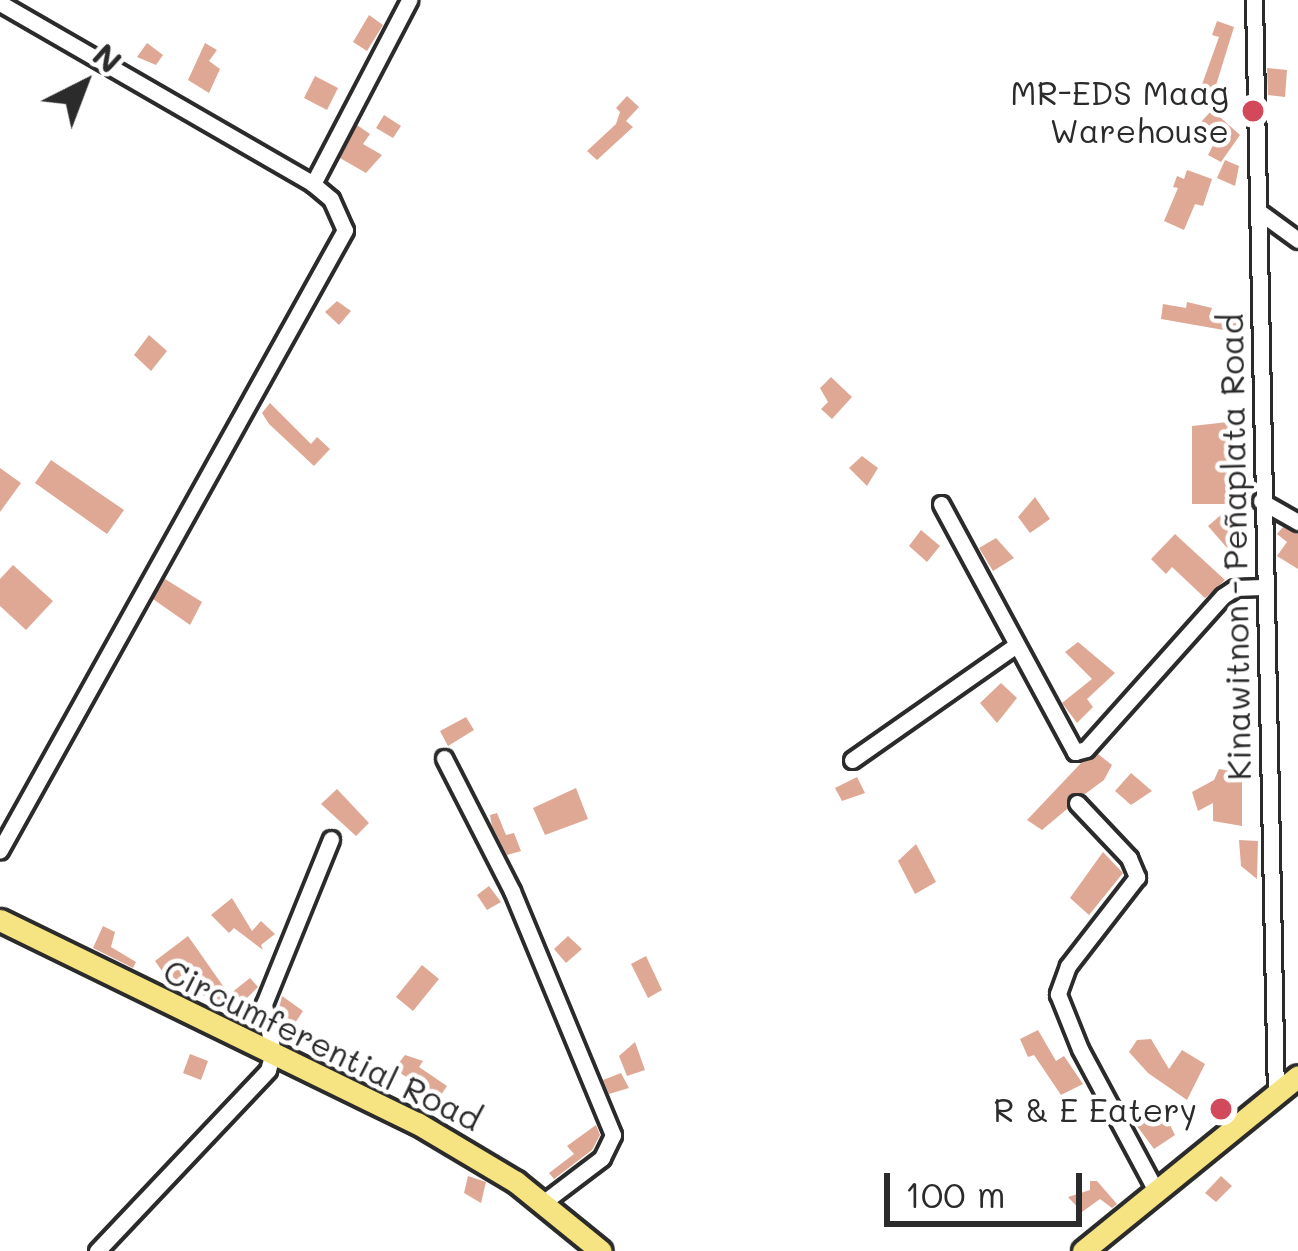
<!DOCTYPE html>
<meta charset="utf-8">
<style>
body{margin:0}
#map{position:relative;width:1298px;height:1251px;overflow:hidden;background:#fff;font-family:Mali,sans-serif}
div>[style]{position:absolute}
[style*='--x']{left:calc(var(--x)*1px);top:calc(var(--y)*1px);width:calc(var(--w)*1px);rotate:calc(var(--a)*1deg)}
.building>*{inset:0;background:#dea895}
.roads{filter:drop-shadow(3px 0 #2b2b2b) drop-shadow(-3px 0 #2b2b2b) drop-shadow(0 3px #2b2b2b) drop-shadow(0 -3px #2b2b2b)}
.minor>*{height:15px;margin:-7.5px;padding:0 7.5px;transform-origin:7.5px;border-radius:7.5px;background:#fff}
.major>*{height:21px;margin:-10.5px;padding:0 10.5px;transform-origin:10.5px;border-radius:10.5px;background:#f6e381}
.dots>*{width:33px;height:33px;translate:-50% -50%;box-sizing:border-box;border:6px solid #fff;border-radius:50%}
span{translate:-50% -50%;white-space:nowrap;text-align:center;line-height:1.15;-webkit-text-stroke:9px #fff;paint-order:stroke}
.poi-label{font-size:33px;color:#2b2b2b}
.right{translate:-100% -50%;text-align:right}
.street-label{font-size:33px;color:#2b2b2b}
.north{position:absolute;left:24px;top:24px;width:120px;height:120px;-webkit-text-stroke:9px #fff;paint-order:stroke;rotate:42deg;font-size:33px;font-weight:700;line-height:48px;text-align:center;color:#2b2b2b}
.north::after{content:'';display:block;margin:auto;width:42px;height:54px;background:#2b2b2b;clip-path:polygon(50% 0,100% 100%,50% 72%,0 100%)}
.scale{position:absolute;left:884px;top:1173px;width:198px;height:54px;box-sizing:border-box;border:6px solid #2b2b2b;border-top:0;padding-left:15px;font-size:36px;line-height:42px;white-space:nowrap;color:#2b2b2b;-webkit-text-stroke:9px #fff;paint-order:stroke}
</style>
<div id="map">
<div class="building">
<i style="clip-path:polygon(369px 15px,383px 25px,367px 51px,353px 42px)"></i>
<i style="clip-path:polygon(1217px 21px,1234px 27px,1209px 108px,1195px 104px,1219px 37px,1212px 35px)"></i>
<i style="clip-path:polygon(147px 43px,163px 55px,156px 65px,137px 57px)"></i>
<i style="clip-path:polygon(205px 43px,217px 50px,209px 61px,220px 69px,209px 93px,188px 80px)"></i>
<i style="clip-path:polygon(1267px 68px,1287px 70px,1285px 97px,1268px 95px)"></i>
<i style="clip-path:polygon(315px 76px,338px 88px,327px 110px,304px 98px)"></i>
<i style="clip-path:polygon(627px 96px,639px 107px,626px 121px,633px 127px,597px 160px,587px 151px,616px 124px,620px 112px,616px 108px)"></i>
<i style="clip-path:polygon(1212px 110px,1240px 135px,1221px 162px,1208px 155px,1217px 138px,1200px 123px)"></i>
<i style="clip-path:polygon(384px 115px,401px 126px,393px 138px,376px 128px)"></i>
<i style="clip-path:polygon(357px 125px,370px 134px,363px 144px,382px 155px,366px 173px,340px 158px)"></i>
<i style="clip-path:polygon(1225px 160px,1239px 166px,1235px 186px,1217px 178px)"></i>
<i style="clip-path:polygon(1187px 170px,1212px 179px,1203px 206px,1195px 204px,1184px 230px,1164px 221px,1178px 188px,1173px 187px,1177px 176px,1184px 179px)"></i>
<i style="clip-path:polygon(337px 301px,351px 311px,339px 325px,325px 312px)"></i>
<i style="clip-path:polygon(1187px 302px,1212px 308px,1209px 317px,1237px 322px,1235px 332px,1161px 319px,1163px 304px,1186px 308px)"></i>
<i style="clip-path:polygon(149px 335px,167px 351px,151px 371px,134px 355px)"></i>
<i style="clip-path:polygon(831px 377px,852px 397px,832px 419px,821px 409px,828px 402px,820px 388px)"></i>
<i style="clip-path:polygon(270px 403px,311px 444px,317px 437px,330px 449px,314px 466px,269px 424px,262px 413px)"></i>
<i style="clip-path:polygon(1242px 411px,1244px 436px,1227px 437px,1227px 504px,1192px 504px,1192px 426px,1228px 422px,1228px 413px)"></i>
<i style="clip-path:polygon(862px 456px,878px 468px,867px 486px,849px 468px)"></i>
<i style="clip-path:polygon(51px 460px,124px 510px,107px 534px,35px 483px)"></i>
<i style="clip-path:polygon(0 468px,21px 483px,0 512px)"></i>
<i style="clip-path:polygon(1035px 497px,1050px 519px,1030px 533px,1018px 517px)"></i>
<i style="clip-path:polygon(1222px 514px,1249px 545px,1235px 557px,1208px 526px)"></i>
<i style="clip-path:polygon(1283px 527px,1298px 534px,1298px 569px,1277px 556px,1287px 542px,1277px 534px)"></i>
<i style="clip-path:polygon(921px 530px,940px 546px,927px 562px,909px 546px)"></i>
<i style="clip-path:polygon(1175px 534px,1225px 580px,1205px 598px,1172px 567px,1166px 574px,1151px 559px)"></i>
<i style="clip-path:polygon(996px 538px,1014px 558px,993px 571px,979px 548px)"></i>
<i style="clip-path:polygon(13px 565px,53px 601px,26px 630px,0 606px,0 579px)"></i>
<i style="clip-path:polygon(165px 579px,202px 602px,190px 625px,153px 599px)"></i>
<i style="clip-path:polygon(1078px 642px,1115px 673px,1087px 699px,1093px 707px,1077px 723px,1062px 703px,1092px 679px,1065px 652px)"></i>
<i style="clip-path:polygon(1001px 683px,1017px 698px,997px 723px,980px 703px)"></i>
<i style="clip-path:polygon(466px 717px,474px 730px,448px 746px,440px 731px)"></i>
<i style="clip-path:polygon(1098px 754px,1112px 765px,1104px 780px,1085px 794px,1070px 794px,1067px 809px,1042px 830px,1027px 820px,1082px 762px)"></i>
<i style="clip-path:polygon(1219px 769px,1242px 773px,1242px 826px,1213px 821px,1213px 803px,1198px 811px,1192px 792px,1214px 780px)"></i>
<i style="clip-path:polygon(1131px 773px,1152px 791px,1131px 805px,1115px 791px)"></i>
<i style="clip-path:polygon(857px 777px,865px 793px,842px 801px,835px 788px)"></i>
<i style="clip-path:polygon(576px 788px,588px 819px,545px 835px,533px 808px)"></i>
<i style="clip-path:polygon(337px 789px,369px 823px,356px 836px,321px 804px)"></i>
<i style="clip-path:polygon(497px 813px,506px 835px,514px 833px,521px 851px,507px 855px,492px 826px,490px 815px)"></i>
<i style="clip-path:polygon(1239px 840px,1258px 841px,1257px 879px,1241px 866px)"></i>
<i style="clip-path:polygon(916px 844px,936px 882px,915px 894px,898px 861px)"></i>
<i style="clip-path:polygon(1103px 852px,1123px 873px,1089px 915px,1070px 898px)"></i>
<i style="clip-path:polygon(489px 886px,501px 902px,487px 910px,477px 895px)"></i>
<i style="clip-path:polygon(232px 898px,252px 931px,261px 921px,275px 934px,261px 945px,263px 950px,234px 928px,229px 933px,211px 915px)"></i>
<i style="clip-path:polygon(103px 926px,115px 932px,111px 947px,136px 962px,133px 968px,93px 948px)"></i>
<i style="clip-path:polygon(188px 936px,228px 993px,220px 1001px,209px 992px,204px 996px,187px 979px,177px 988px,169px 966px,162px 971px,155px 961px)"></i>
<i style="clip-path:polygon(568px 936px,582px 949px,566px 963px,554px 949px)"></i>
<i style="clip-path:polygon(646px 956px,662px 990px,648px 998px,631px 964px)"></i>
<i style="clip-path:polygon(422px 965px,439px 979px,413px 1011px,396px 997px)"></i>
<i style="clip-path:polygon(250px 978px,258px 987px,239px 1006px,230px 994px)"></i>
<i style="clip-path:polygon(282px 996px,303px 1011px,295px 1023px,278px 1013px)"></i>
<i style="clip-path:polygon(1038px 1030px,1056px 1061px,1064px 1056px,1083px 1084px,1061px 1095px,1034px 1055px,1028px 1057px,1020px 1039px)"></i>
<i style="clip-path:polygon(1151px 1039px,1169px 1069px,1182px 1050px,1205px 1064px,1187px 1100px,1148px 1073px,1129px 1052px,1137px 1040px)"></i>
<i style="clip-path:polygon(635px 1042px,645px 1070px,627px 1076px,619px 1056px)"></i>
<i style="clip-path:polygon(190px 1054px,208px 1061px,201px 1080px,183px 1073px)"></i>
<i style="clip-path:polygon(405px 1055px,423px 1061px,419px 1067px,447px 1086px,439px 1098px,394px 1069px)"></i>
<i style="clip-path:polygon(621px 1073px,629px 1088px,609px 1094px,603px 1080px)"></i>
<i style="clip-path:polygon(1146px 1112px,1155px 1123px,1166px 1117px,1175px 1135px,1154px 1149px,1131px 1118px)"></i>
<i style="clip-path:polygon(596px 1125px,600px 1135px,592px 1150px,554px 1179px,549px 1173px,574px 1154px,567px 1146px)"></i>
<i style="clip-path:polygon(468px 1176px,486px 1182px,481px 1203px,464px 1193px)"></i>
<i style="clip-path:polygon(1221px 1176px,1232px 1186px,1216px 1202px,1205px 1193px)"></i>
<i style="clip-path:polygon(1090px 1181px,1097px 1181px,1117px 1204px,1112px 1208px,1100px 1199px,1082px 1212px,1068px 1197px,1090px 1190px)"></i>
</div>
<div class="roads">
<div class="minor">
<i style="--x:1254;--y:0;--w:1094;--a:88.85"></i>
<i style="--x:0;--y:3;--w:362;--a:30"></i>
<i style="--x:313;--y:184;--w:23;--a:40"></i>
<i style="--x:331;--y:199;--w:34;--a:66"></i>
<i style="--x:345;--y:230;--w:710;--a:119.09"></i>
<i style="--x:313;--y:184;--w:208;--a:-62.4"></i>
<i style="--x:1261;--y:213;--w:46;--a:36.1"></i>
<i style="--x:1261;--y:501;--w:43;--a:29.6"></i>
<i style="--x:941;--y:504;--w:282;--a:61.6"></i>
<i style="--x:1075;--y:752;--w:11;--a:-15"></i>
<i style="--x:1086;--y:749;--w:205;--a:-48.2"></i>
<i style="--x:1223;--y:596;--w:14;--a:-34"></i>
<i style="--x:1235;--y:588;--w:27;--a:-2"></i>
<i style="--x:444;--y:758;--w:149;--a:62.9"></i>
<i style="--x:512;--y:891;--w:264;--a:67.5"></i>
<i style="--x:613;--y:1135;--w:25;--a:116"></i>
<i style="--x:602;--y:1158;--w:73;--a:142.8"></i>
<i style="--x:852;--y:760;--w:199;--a:-35"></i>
<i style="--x:1077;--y:803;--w:76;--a:46.6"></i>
<i style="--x:1129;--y:858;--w:21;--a:67"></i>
<i style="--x:1137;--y:877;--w:113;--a:127.8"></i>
<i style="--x:1068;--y:966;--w:30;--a:110"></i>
<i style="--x:1058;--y:994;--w:59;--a:68.2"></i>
<i style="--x:1080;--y:1049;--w:161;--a:61.8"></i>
<i style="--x:97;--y:1251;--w:249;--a:-46.6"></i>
<i style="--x:268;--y:1070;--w:18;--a:-74"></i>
<i style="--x:273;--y:1053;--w:50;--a:-100.4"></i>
<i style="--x:264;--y:1004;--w:178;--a:-67.9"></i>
</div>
<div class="major">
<i style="--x:0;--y:920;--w:464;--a:26"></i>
<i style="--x:417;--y:1123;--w:115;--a:30.8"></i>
<i style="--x:516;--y:1182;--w:109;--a:39.1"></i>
<i style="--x:1083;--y:1251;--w:277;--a:-39.1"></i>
</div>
</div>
<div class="dots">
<i style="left:1253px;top:111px;background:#d1495b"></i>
<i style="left:1221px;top:1109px;background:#d1495b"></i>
</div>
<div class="poi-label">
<span class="right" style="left:1229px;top:111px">MR-EDS Maag<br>Warehouse</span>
<span class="right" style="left:1197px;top:1109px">R &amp; E Eatery</span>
</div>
<div class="street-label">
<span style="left:1234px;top:547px;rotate:-91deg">Kinawitnon - Peñaplata Road</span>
<span style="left:323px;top:1044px;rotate:26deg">Circumferential Road</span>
</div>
<div class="north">N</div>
<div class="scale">100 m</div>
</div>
